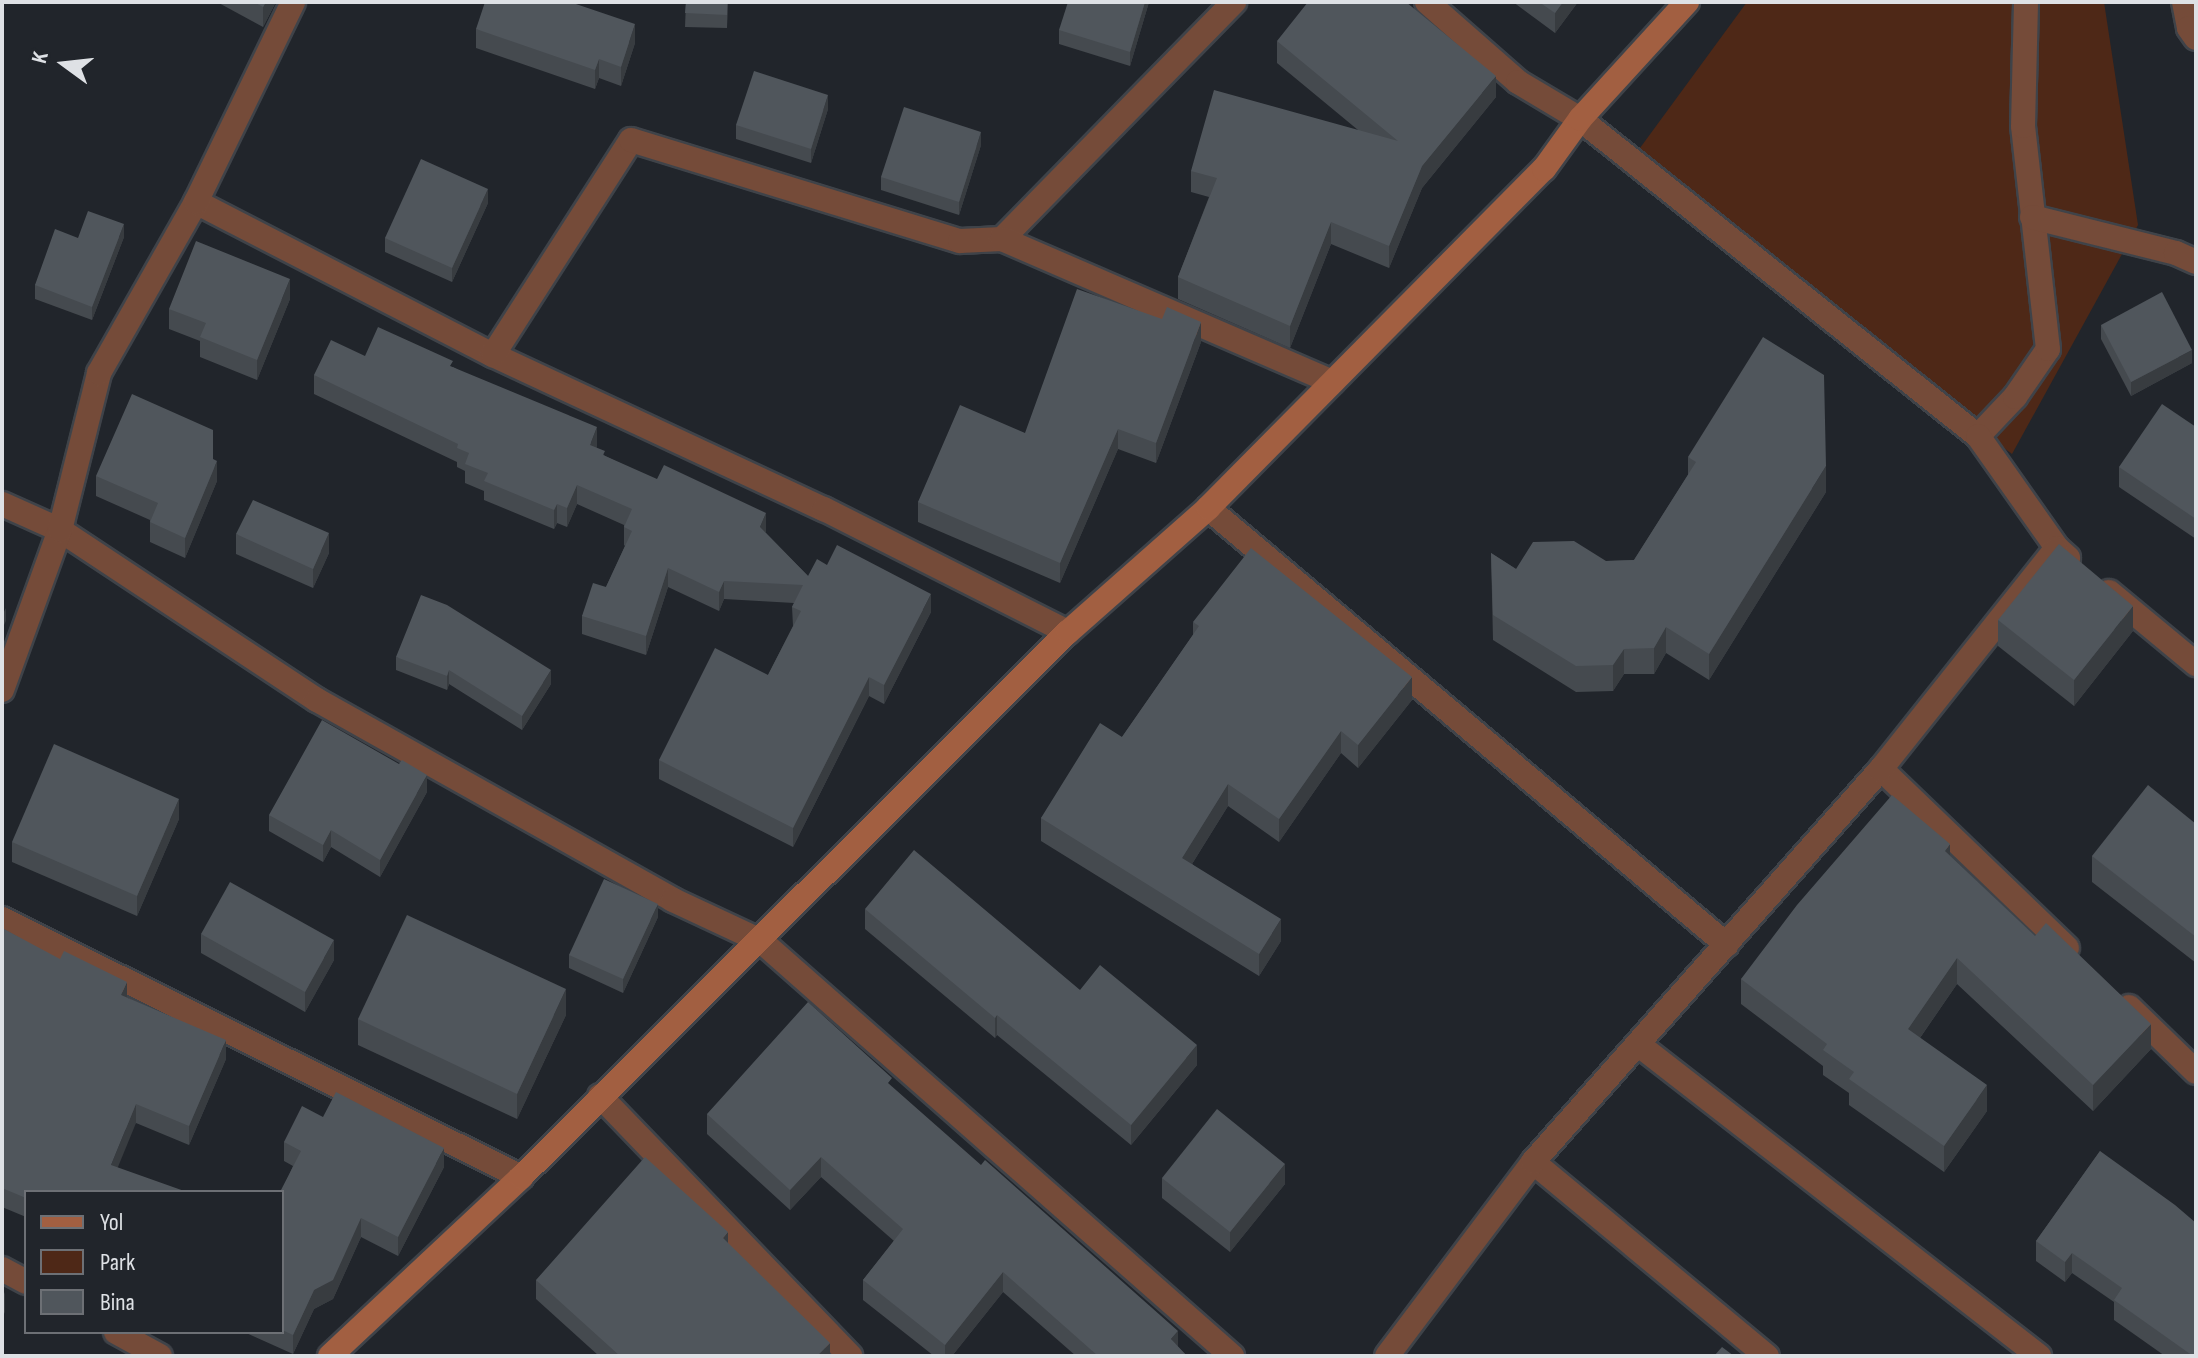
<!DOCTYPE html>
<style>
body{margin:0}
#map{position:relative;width:2198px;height:1358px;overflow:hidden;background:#21252b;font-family:"Sofia Sans Condensed",sans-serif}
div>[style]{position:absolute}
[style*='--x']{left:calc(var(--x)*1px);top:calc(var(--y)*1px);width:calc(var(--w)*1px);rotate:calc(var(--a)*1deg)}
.green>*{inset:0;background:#4e2817}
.roads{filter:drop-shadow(2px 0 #3f4349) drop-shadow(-2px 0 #3f4349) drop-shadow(0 2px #3f4349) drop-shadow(0 -2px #3f4349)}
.pedestrian>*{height:24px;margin:-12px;padding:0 12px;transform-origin:12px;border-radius:12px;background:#754b39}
.minor>*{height:24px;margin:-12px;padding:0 12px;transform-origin:12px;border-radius:12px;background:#754b39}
.secondary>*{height:24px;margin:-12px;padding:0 12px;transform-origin:12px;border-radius:12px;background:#a25f41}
.wall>*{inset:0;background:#454a4f}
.shaded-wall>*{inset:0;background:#383c40}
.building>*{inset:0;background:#50565c}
span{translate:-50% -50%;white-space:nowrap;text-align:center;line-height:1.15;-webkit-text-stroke:6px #21252b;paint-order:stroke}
.frame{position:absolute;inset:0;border:4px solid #dee1e5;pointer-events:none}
.legend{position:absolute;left:24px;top:1190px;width:260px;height:144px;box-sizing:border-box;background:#21252b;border:2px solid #6d7075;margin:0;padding:10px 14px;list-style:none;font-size:24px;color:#dee1e5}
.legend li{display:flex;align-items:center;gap:16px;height:40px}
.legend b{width:40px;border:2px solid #6d7075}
.north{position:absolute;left:24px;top:24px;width:80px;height:80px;-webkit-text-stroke:6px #21252b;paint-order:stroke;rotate:285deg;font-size:22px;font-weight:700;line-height:32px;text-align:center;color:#dee1e5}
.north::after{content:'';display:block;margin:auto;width:28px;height:36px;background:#dee1e5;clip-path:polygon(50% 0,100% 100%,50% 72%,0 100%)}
</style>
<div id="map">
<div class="green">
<i style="clip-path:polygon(1747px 2px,2104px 2px,2138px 225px,2012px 454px,1629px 163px)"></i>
</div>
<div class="roads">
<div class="pedestrian">
<i style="--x:1978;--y:436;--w:54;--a:-46.5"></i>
<i style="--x:2015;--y:397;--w:58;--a:-55.5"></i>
<i style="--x:2048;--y:349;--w:224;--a:-96.4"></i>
<i style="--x:2023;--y:126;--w:124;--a:-88.6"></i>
</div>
<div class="minor">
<i style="--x:1427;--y:2;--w:121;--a:41.3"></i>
<i style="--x:1518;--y:82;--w:72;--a:30.8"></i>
<i style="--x:1580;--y:119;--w:509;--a:38.54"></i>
<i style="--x:1978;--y:436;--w:137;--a:54.8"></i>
<i style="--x:2057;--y:548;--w:15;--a:42"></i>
<i style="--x:2184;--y:2;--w:26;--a:79"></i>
<i style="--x:2189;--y:28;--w:12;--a:55"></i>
<i style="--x:196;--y:202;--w:334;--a:27.3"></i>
<i style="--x:493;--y:355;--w:365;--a:25"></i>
<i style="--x:824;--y:509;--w:273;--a:26.8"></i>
<i style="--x:2032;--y:217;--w:148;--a:14"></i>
<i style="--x:2176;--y:253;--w:22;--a:24"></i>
<i style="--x:1002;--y:239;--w:332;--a:-45.6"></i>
<i style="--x:493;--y:355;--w:255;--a:-57.3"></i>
<i style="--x:631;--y:140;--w:344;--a:17.1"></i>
<i style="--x:960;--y:241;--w:42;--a:-2.7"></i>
<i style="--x:1002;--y:239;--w:360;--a:23.4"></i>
<i style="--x:2;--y:504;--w:64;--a:24.1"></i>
<i style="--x:60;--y:530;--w:308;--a:33.5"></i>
<i style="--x:317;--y:700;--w:408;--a:29.3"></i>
<i style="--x:673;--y:900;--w:97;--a:25"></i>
<i style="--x:761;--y:941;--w:628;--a:41.38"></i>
<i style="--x:1208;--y:508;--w:678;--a:40.1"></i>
<i style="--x:2109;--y:592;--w:113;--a:39.6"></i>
<i style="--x:2;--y:690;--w:170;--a:-70.1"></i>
<i style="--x:60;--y:530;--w:162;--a:-76"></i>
<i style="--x:99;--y:373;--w:197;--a:-60.4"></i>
<i style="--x:196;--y:202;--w:222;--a:-64.1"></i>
<i style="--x:1881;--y:769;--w:258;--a:43.9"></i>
<i style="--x:2;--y:919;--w:580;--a:26.43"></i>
<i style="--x:2129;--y:1007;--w:93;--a:44.1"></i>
<i style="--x:1639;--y:1045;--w:507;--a:37.87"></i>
<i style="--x:600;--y:1096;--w:361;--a:46.1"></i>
<i style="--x:1533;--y:1162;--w:304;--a:39.7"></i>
<i style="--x:2;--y:1269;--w:27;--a:28"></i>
<i style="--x:116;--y:1332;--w:50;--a:28.6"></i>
<i style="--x:1387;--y:1356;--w:243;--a:-53"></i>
<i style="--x:1533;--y:1162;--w:525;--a:-48.48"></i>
<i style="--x:1881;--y:769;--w:280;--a:-51.5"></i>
</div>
<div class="secondary">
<i style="--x:330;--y:1356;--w:262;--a:-43.1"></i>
<i style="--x:521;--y:1177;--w:772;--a:-44.9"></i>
<i style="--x:1068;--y:632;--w:187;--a:-41.5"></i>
<i style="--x:1208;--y:508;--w:477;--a:-45.3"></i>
<i style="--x:1544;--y:169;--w:62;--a:-54.2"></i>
<i style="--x:1580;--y:119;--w:159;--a:-47.6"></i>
</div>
</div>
<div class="wall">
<i style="clip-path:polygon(217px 2px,276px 2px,263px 27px)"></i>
<i style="clip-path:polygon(686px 2px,728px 2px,727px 28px,685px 27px)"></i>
<i style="clip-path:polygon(1149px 2px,1130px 66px,1059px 44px,1059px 30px)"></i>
<i style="clip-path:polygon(1513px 2px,1578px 2px,1555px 33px)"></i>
<i style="clip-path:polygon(476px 29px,635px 43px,621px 86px,599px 78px,595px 89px,476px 48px)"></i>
<i style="clip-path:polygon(1277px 41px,1496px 97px,1422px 188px,1389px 268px,1331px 244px,1290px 348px,1178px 299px,1178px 277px,1209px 197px,1191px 192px,1191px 171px,1358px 130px,1277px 63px)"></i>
<i style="clip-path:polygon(828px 109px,811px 163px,736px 139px,736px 125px)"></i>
<i style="clip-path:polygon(981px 145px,959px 215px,881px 190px,881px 177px)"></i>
<i style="clip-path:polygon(488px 203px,452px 282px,385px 252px,385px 238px)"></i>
<i style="clip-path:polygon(124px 237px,92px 320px,35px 299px,35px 285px,78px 238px)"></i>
<i style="clip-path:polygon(290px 299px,257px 380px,200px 357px,200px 341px,169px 329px,169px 309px)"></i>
<i style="clip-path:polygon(2101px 325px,2192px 363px,2131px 396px,2101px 339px)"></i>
<i style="clip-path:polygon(1201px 342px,1156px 463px,1118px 449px,1060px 583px,918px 522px,918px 502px)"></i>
<i style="clip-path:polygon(365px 356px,453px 367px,597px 446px,596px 447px,605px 456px,766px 533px,808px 576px,931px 612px,884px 704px,869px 696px,793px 847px,659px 779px,659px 760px,768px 675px,793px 626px,792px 607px,794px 603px,724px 599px,719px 611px,668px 587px,646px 655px,582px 634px,582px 616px,606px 587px,625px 546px,624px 545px,624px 525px,577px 504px,567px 527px,557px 523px,554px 529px,484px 500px,484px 491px,465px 483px,465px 471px,457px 467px,457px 462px,314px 394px,314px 375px)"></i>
<i style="clip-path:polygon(2196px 427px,2196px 539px,2119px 487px,2119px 467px)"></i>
<i style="clip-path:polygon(1688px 457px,1826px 492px,1709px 680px,1666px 653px,1654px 674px,1624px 674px,1613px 691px,1576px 692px,1493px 640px,1491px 553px,1516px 569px,1606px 561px,1634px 560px,1688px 475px)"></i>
<i style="clip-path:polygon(213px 459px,217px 481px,185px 558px,150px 542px,150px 520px,96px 496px,96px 476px)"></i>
<i style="clip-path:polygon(236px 534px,329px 553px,313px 588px,236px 554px)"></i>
<i style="clip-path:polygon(1998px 620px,2133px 631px,2074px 706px,1998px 646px)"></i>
<i style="clip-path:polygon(1193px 622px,1412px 700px,1358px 768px,1341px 753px,1279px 842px,1228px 806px,1192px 864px,1281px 941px,1259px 976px,1041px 841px,1041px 818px,1122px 737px,1193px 635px)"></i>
<i style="clip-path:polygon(396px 657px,551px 684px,522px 730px,449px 684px,447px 690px,396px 670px)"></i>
<i style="clip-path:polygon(427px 792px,380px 877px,331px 847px,323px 862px,269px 831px,269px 815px)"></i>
<i style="clip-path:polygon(179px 819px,137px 916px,12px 862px,12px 842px)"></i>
<i style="clip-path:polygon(2196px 824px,2196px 963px,2092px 882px,2092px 856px)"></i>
<i style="clip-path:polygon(1950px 856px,2151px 1049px,2093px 1111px,1957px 984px,1920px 1038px,1987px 1111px,1944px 1172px,1849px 1105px,1849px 1093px,1823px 1075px,1823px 1066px,1741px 1004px,1741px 979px)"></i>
<i style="clip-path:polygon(865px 909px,1080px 990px,1197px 1065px,1131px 1145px,997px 1035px,995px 1038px,865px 929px)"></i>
<i style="clip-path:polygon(658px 917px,623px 993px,569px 968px,569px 955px)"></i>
<i style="clip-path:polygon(2px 928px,127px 998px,226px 1059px,189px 1145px,136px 1123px,26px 1192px,26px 1217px,2px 1207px)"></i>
<i style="clip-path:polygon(201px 934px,334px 960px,305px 1012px,201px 953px)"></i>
<i style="clip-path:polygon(566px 1015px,517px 1119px,358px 1045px,358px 1019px)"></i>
<i style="clip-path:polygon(892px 1087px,1178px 1347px,1187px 1356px,1076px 1356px,1003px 1292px,952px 1356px,934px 1356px,863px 1300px,863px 1280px,894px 1241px,821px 1177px,790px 1210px,707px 1134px,707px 1114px)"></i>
<i style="clip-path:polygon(323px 1117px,444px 1167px,398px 1256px,361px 1237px,333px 1299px,314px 1309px,293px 1354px,244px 1332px,282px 1332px,282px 1192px,293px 1166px,284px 1161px,284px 1142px)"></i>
<i style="clip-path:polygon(2100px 1151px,2196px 1356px,2165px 1356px,2114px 1320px,2114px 1302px,2072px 1273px,2065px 1282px,2036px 1261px,2036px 1241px)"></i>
<i style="clip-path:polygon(1162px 1178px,1285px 1184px,1230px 1252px,1162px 1198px)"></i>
<i style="clip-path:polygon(728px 1244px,830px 1356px,599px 1356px,536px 1299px,536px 1280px)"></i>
</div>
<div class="shaded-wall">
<i style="clip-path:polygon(266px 2px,276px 2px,263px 27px,263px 7px)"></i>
<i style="clip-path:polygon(1145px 2px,1149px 2px,1130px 66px,1130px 52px)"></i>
<i style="clip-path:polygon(1563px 2px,1578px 2px,1555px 33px,1555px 13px)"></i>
<i style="clip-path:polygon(635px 24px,635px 43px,621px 86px,621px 67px)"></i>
<i style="clip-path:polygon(599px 59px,599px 78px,595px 89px,595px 70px)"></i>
<i style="clip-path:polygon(1496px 76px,1496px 97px,1422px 188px,1389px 268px,1389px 246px,1422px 166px)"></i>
<i style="clip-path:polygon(828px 95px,828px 109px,811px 163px,811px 149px)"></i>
<i style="clip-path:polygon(981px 132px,981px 145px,959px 215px,959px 202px)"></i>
<i style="clip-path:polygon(488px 189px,488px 203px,452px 282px,452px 268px)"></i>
<i style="clip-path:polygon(1331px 222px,1331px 244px,1290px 348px,1290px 326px)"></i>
<i style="clip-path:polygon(124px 224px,124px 237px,92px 320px,92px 307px)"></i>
<i style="clip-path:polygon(290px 279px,290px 299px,257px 380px,257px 360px)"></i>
<i style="clip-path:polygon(1201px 322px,1201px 342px,1156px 463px,1156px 443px)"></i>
<i style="clip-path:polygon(2192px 350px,2192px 363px,2131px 396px,2131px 382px)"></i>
<i style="clip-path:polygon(597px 427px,597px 446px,590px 463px,590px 445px)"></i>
<i style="clip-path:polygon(1118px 429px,1118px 449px,1060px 583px,1060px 563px)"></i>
<i style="clip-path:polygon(217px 461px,217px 481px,185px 558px,185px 538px)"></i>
<i style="clip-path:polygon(1826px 466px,1826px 492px,1709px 680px,1709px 654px)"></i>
<i style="clip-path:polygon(577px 485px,577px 504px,567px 527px,567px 508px)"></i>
<i style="clip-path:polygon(557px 504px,557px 523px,554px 529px,554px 510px)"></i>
<i style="clip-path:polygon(766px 513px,766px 532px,760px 546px,760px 527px)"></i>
<i style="clip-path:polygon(329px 533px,329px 553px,313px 588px,313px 569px)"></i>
<i style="clip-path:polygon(668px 568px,668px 587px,646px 655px,646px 636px)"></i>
<i style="clip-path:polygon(724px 581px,724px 599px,719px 611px,719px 592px)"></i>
<i style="clip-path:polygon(931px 594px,931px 612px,884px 704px,884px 685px)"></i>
<i style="clip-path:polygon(2133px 606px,2133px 631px,2074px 706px,2074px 680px)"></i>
<i style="clip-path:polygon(6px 608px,6px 621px,2px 629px,2px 615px)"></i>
<i style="clip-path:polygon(1666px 627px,1666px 653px,1654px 674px,1654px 648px)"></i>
<i style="clip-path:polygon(1624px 649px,1624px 674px,1613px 691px,1613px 665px)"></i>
<i style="clip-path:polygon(449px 670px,449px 684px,447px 690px,447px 676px)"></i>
<i style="clip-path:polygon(551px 670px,551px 684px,522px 730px,522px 716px)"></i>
<i style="clip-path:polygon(869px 677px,869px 696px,793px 847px,793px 828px)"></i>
<i style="clip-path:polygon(1412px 677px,1412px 700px,1358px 768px,1358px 745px)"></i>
<i style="clip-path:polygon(1341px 731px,1341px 753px,1279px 842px,1279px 819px)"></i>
<i style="clip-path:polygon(427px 775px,427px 792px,380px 877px,380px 860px)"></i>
<i style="clip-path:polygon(1228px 784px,1228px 806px,1182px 880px,1182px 858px)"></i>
<i style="clip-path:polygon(179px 799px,179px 819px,137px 916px,137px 896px)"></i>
<i style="clip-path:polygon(331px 830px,331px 847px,323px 862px,323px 845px)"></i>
<i style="clip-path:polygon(1950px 844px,1950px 870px,1945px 851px)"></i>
<i style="clip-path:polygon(658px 904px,658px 917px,623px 993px,623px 979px)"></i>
<i style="clip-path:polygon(1281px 919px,1281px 941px,1259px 976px,1259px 954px)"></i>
<i style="clip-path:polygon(334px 940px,334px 960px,305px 1012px,305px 992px)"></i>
<i style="clip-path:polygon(1957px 958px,1957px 984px,1908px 1055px,1908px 1029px)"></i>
<i style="clip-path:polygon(127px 982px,127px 1001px,121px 995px)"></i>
<i style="clip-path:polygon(566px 989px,566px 1015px,517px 1119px,517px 1094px)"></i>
<i style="clip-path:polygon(997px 1015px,997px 1035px,995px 1038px,995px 1018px)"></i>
<i style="clip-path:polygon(2151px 1024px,2151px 1049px,2093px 1111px,2093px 1085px)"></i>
<i style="clip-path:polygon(226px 1040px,226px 1059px,189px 1145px,189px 1126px)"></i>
<i style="clip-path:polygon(1197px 1045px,1197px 1065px,1131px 1145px,1131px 1125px)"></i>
<i style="clip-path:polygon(1987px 1085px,1987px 1111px,1944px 1172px,1944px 1146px)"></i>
<i style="clip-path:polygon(136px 1104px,136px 1123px,111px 1184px,111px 1165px)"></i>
<i style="clip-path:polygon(444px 1148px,444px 1167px,398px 1256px,398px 1237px)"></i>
<i style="clip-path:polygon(821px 1157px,821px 1177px,790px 1210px,790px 1190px)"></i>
<i style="clip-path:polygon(1285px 1164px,1285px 1184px,1230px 1252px,1230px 1232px)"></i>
<i style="clip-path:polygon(361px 1218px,361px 1237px,333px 1299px,314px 1309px,293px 1354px,293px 1335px,314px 1290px)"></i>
<i style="clip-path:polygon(728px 1232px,728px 1251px,723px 1238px)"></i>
<i style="clip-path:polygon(2072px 1253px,2072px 1273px,2065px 1282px,2065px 1262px)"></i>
<i style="clip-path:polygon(1003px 1272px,1003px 1292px,952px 1356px,945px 1356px,945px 1345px)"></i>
<i style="clip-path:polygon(5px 1292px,5px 1312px,2px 1318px,2px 1298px)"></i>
<i style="clip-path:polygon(1178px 1331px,1178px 1351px,1171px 1339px)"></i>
<i style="clip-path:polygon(830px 1343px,830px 1356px,817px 1356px)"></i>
</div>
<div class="building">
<i style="clip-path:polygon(254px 2px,266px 2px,263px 7px)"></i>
<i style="clip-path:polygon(485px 2px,570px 2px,635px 24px,621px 67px,599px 59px,595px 70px,476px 29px)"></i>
<i style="clip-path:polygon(686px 2px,727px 2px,727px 15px,685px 13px)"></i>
<i style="clip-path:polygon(1068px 2px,1145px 2px,1130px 52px,1059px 30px)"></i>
<i style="clip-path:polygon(1308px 2px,1406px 2px,1496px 76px,1422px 166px,1389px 246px,1331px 222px,1290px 326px,1178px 277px,1217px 178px,1191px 171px,1214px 90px,1398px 141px,1277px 41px)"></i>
<i style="clip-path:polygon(1539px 2px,1563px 2px,1555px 13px)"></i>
<i style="clip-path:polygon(754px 71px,828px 95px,811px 149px,736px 125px)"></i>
<i style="clip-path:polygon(904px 107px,981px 132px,959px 202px,881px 177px)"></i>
<i style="clip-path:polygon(421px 159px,488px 189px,452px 268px,385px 238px)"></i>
<i style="clip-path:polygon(88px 211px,124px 224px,92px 307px,35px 285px,55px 229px,78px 238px)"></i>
<i style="clip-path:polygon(196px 241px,290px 279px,257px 360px,200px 337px,206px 323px,169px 309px)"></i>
<i style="clip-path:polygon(1077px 289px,1162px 319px,1167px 307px,1201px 322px,1156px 443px,1118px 429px,1060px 563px,918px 502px,960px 405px,1025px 433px)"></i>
<i style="clip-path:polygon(2162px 292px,2192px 350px,2131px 382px,2101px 325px)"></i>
<i style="clip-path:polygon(378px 327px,453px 361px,450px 366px,597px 427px,590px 445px,605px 451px,603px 455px,657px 479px,664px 465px,766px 513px,760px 527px,808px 576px,817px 559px,827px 565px,837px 545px,931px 594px,884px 685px,869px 677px,793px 828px,659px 760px,715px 648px,768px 675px,801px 611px,792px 607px,803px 585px,724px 581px,719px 592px,668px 568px,646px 636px,582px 616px,593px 583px,606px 587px,632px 531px,624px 527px,632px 509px,577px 485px,567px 508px,557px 504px,554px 510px,484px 481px,488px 473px,465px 464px,469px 453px,457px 448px,458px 444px,314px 375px,331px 340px,365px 356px)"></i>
<i style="clip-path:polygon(1763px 337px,1824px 375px,1826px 466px,1709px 654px,1666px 627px,1654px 648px,1624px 649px,1613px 665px,1576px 666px,1493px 615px,1491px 553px,1516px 569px,1533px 542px,1574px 541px,1606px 561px,1634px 560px,1696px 462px,1688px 457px)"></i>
<i style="clip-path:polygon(132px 394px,213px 430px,213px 459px,217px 461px,185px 538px,150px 522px,158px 503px,96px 476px)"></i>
<i style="clip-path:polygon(2162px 404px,2196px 427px,2196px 519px,2119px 467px)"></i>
<i style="clip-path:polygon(253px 500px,329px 533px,313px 569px,236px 534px)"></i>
<i style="clip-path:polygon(2059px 544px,2133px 606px,2074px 680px,1998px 620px)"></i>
<i style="clip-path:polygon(1251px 548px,1412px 677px,1358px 745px,1341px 731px,1279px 819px,1228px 784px,1182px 858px,1281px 919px,1259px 954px,1041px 818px,1100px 723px,1122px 737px,1199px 626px,1193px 622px)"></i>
<i style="clip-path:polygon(421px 595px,447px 605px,551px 670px,522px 716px,449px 670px,447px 676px,396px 657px)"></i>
<i style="clip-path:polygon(322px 720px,399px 764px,402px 760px,427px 775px,380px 860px,331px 830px,323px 845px,269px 815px)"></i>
<i style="clip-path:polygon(54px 744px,179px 799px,137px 896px,12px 842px)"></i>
<i style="clip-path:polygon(2148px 785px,2196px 824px,2196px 937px,2092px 856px)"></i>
<i style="clip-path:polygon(1892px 795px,1950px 844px,1945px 851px,2035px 936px,2046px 923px,2151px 1024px,2093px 1085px,1957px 958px,1908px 1029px,1987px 1085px,1944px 1146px,1849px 1079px,1854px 1072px,1823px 1050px,1827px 1044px,1741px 979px,1797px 905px)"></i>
<i style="clip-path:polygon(914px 850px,1080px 990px,1100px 965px,1197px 1045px,1131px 1125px,997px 1015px,995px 1018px,865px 909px)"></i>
<i style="clip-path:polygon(604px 879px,658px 904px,623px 979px,569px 955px)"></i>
<i style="clip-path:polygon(230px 882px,334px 940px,305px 992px,201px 934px)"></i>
<i style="clip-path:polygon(407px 915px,566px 989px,517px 1094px,358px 1019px)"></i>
<i style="clip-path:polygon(2px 928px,60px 959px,64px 951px,127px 982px,121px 995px,226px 1040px,189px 1126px,136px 1104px,111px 1165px,187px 1192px,26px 1192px,26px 1198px,2px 1188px)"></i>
<i style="clip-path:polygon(808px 1002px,892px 1078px,888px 1083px,981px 1165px,985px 1160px,1178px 1331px,1171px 1339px,1187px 1356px,1098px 1356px,1003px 1272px,945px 1345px,863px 1280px,903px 1229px,821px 1157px,790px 1190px,707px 1114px)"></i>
<i style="clip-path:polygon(336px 1092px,444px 1148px,398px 1237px,361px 1218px,333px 1280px,314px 1290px,293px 1335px,282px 1330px,282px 1192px,280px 1192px,301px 1151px,284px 1142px,302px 1106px,323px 1117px)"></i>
<i style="clip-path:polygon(1217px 1109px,1285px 1164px,1230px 1232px,1162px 1178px)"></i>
<i style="clip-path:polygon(2100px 1151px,2175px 1205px,2196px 1223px,2196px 1356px,2193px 1356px,2114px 1300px,2122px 1288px,2072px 1253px,2065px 1262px,2036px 1241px)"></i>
<i style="clip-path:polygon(645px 1157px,728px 1232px,723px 1238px,830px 1343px,817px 1356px,620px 1356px,536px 1280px)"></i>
<i style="clip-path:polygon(1722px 1347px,1734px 1356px,1714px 1356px)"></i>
</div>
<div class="frame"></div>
<ul class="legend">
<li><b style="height:10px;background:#a25f41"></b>Yol</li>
<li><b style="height:22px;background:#4e2817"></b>Park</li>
<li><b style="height:22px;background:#50565c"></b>Bina</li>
</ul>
<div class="north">K</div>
</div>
